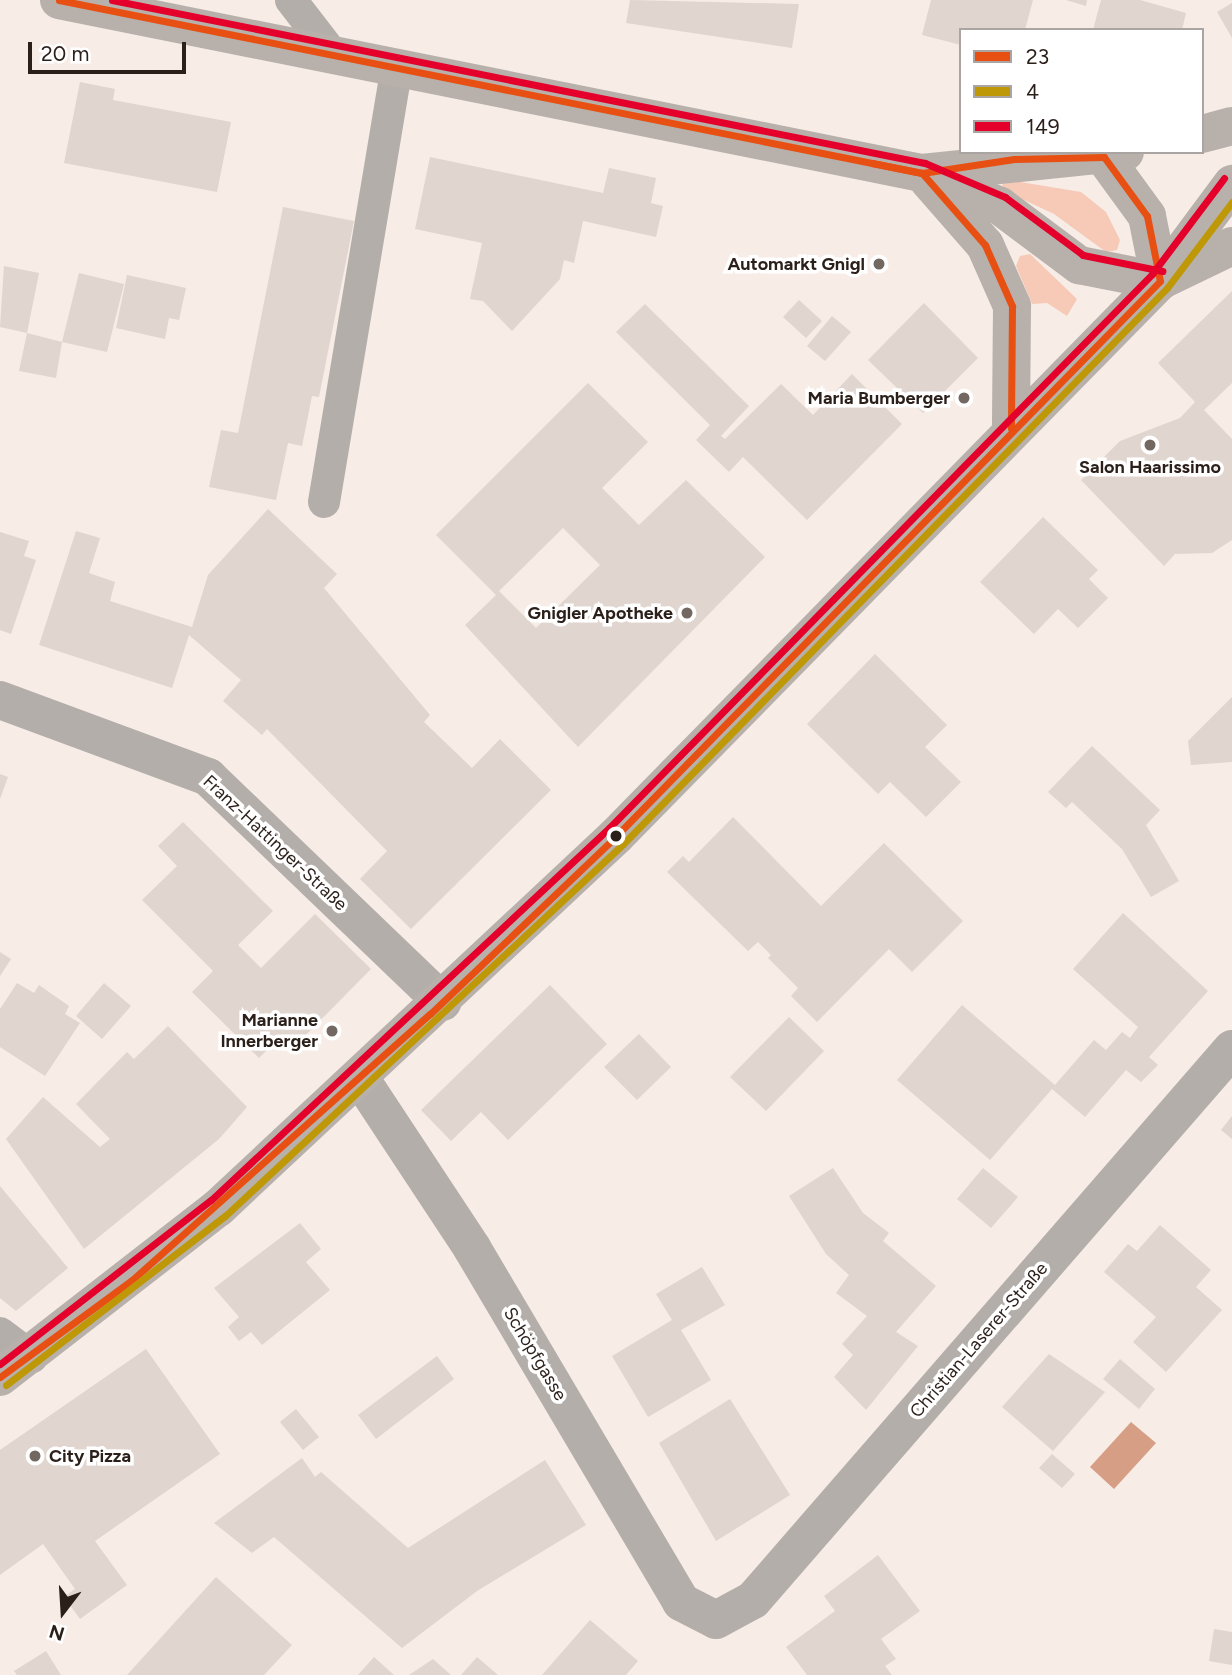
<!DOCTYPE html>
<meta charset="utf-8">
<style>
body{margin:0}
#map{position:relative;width:1232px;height:1675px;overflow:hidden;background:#f7ece6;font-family:Figtree,sans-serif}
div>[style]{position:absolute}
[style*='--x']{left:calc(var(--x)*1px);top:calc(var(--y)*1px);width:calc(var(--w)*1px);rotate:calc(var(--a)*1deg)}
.green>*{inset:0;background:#f6cab6}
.water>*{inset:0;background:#d59e85}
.building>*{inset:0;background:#e0d5cf}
.service>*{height:32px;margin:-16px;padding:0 16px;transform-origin:16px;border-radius:16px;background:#b4aeaa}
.minor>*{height:38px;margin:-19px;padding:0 19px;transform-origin:19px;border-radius:19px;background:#b4aeaa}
.primary>*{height:38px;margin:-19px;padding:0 19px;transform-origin:19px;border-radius:19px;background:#b8b0ab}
.bus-1>*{height:7px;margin:-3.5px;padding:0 3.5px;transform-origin:3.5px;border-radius:3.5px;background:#e75012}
.bus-2>*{height:7px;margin:-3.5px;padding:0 3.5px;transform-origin:3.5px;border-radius:3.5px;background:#bf9808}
.bus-3>*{height:7px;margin:-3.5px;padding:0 3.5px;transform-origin:3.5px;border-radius:3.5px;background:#e4002b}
.dots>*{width:19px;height:19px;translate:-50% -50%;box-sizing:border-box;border:4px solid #fff;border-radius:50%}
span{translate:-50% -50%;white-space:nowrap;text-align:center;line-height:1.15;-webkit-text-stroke:7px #fff;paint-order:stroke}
.poi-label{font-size:18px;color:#2b1f1a;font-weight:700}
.right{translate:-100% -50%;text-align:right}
.left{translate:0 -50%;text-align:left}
.street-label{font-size:18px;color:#2b1f1a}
.legend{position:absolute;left:959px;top:28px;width:245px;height:126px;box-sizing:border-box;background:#fff;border:2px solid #aaa5a3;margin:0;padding:9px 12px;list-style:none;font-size:21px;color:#2b1f1a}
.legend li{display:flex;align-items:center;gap:14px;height:35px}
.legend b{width:35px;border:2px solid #aaa5a3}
.north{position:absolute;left:28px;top:1577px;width:70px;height:70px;-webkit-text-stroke:5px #fff;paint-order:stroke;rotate:197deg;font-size:19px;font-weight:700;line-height:28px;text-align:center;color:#2b1f1a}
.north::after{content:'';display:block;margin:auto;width:24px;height:32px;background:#2b1f1a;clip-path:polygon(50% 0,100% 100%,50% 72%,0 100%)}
.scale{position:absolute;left:28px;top:42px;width:158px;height:32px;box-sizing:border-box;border:4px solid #2b1f1a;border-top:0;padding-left:9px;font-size:21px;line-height:24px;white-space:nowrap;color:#2b1f1a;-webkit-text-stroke:5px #fff;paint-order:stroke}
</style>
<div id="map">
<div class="green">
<i style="clip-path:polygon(1009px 180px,1081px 192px,1106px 212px,1120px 240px,1117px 250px,1106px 252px,1054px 214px,1007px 192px,1002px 185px)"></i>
<i style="clip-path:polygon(1030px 254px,1077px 299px,1067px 316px,1047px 303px,1032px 304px,1016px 266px,1020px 256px)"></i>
</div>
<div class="water">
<i style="clip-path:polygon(1131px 1422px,1156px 1443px,1114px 1489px,1090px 1467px)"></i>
</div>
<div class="building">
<i style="clip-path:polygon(630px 0,799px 4px,792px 48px,626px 23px)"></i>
<i style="clip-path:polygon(931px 0,1033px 0,1025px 30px,961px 30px,961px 45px,922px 35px)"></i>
<i style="clip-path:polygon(1066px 0,1087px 0,1086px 6px)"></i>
<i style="clip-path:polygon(1101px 0,1140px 0,1186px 13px,1182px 30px,1093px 30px)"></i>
<i style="clip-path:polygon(1232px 3px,1232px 38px,1217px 12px)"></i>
<i style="clip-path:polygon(80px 82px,115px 89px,113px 100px,231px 122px,217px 192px,64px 163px)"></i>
<i style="clip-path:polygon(430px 157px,603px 193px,609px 168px,656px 178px,651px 203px,663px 206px,656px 237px,583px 221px,574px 263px,564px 260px,560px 279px,512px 331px,483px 301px,470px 299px,482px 243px,415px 229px)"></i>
<i style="clip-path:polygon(283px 207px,354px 221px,319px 397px,312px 396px,302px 446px,288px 443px,276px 500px,209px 487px,221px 430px,238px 433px)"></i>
<i style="clip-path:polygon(4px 266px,39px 273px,27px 333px,0 327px)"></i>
<i style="clip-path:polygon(79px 273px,124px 284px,107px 352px,62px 342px)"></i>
<i style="clip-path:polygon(127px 275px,186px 288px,179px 320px,169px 318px,165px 339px,116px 328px)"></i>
<i style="clip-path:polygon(1232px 291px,1232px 383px,1204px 410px,1232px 439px,1232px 540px,1212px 553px,1175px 554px,1164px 566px,1081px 480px,1120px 441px,1180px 418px,1195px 402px,1158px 363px)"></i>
<i style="clip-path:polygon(799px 300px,822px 321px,806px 338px,783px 317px)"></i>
<i style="clip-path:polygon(924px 303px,978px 358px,923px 413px,868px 360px)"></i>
<i style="clip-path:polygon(645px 304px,749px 406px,721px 436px,725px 439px,781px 384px,813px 415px,852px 374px,902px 424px,807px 520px,743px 457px,729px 472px,696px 440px,710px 425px,616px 332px)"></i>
<i style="clip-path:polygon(832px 316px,851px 332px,825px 361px,807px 346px)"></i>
<i style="clip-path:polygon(27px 333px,62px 342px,56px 378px,19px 371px)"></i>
<i style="clip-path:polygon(evenodd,588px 383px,648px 442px,602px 488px,639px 525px,686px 480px,765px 557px,578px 747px,465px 625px,496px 595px,436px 535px,588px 383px,563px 528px,600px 565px,536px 628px,499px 591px,563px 528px)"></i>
<i style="clip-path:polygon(268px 509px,337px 574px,324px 588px,430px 715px,424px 722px,472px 768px,500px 739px,551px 790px,411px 929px,360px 879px,387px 851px,267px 729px,262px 735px,223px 701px,241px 680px,189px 635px,172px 688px,39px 645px,76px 531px,100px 538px,89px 573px,115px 582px,110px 601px,192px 627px,208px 575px)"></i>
<i style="clip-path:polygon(1043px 517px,1098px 570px,1089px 579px,1108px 598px,1078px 628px,1058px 609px,1034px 634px,980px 582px)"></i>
<i style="clip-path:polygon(0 532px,29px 541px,24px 556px,36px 560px,11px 634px,0 630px)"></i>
<i style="clip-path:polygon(875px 654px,947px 725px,925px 747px,961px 782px,926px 817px,890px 782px,878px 794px,807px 724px)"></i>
<i style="clip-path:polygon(1232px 697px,1232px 762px,1191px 765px,1188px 741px)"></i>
<i style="clip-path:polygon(1092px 746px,1160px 810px,1146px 825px,1179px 881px,1151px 897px,1122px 849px,1072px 802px,1066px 808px,1048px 792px)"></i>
<i style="clip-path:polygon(0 774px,8px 777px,0 799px)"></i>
<i style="clip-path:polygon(733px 817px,821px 906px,884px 843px,963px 921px,912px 972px,889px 949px,817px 1022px,791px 996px,798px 988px,768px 958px,771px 955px,758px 942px,748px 951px,667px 872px,683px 856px,689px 862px)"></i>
<i style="clip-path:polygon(183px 822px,273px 911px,238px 945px,261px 968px,315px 914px,371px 969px,292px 1049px,280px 1037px,259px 1058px,192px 992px,213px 971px,142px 900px,177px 866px,158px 846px)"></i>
<i style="clip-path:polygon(1123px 913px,1208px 991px,1149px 1057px,1158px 1065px,1141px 1082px,1126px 1070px,1085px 1117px,1052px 1089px,990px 1160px,897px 1080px,962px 1005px,1055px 1085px,1094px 1040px,1106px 1050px,1122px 1032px,1130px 1038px,1138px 1027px,1073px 969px)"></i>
<i style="clip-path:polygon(0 952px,11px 959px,0 976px)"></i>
<i style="clip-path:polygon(17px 983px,34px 993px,39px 985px,69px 1006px,65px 1014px,80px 1023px,45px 1076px,0 1047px,0 1009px)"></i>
<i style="clip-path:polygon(104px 983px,131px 1006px,102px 1039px,76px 1016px)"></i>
<i style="clip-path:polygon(550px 985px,607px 1044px,508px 1140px,481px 1112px,451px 1141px,421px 1110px)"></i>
<i style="clip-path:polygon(789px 1017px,824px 1051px,766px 1111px,730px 1077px)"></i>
<i style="clip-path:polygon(168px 1026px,247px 1107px,219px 1139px,84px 1249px,6px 1139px,43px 1097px,100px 1147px,110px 1139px,76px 1104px,127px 1052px,134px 1059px)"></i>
<i style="clip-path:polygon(639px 1034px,671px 1067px,637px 1100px,604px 1067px)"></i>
<i style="clip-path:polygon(1232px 1116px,1232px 1139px,1221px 1130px)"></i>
<i style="clip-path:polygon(833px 1168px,863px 1213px,889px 1233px,883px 1241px,936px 1286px,896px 1332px,918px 1346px,866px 1410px,834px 1377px,853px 1355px,842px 1344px,867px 1316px,836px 1293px,849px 1275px,826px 1254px,789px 1196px)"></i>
<i style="clip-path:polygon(983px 1168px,1018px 1197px,991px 1228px,957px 1199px)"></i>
<i style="clip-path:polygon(0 1186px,68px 1268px,16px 1311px,0 1298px)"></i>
<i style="clip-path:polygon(300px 1223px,321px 1249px,306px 1262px,330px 1290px,262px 1345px,251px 1332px,239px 1341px,228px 1327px,239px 1317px,214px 1288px)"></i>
<i style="clip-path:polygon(1160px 1225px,1211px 1270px,1196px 1287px,1222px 1310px,1166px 1372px,1133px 1342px,1156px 1317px,1104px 1272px,1128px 1244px,1137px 1251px)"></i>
<i style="clip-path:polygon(702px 1267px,725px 1305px,681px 1330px,711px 1380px,648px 1417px,612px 1356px,672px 1320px,656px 1294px)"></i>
<i style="clip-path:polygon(146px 1349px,220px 1454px,95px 1541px,127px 1585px,80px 1619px,64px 1597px,75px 1589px,43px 1544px,0 1575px,0 1450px)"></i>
<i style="clip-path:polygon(1049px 1354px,1105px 1392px,1053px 1451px,1002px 1407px)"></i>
<i style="clip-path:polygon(437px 1356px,454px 1379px,376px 1439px,358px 1415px)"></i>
<i style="clip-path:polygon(1120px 1359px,1155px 1389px,1139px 1409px,1103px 1379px)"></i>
<i style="clip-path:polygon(730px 1399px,790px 1495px,716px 1541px,659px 1443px)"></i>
<i style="clip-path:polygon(296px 1409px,319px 1437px,303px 1450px,280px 1422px)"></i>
<i style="clip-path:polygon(1052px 1454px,1075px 1474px,1062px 1488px,1039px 1468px)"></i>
<i style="clip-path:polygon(302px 1458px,315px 1477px,321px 1472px,408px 1548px,545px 1460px,586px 1525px,477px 1591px,402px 1648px,274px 1537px,252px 1553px,214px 1523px)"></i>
<i style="clip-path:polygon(878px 1555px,920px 1611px,881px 1639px,896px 1659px,885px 1666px,892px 1675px,807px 1675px,786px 1647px,835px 1611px,824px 1596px)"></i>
<i style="clip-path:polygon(216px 1577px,292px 1645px,264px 1675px,127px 1675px)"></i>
<i style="clip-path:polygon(590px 1620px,638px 1661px,626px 1675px,542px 1675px)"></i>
<i style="clip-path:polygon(1214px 1629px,1232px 1632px,1232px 1665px,1209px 1661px)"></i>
<i style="clip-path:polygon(46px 1651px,61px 1675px,17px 1675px,14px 1671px)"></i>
<i style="clip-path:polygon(374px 1657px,394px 1675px,358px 1675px)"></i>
<i style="clip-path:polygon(477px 1657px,498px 1675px,461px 1675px)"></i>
<i style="clip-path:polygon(433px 1659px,451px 1675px,409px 1675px)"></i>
</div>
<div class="service">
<i style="--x:291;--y:0;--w:66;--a:52.4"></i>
<i style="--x:324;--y:502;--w:443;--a:-80.5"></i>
<i style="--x:0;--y:1333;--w:40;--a:37"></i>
</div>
<div class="minor">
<i style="--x:0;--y:700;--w:222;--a:20.3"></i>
<i style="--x:208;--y:777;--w:325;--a:43.8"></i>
<i style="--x:360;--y:1078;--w:204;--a:56.6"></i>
<i style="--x:472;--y:1248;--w:411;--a:59.4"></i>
<i style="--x:681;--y:1602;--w:39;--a:27"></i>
<i style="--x:716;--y:1620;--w:42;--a:-28.4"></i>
<i style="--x:753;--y:1600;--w:730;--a:-49"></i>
</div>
<div class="primary">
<i style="--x:59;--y:0;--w:880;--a:11.34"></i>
<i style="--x:922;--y:173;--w:85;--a:22.9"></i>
<i style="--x:1000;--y:206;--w:99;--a:36.8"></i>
<i style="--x:1079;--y:265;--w:83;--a:11.2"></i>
<i style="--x:1202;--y:134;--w:31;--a:-15"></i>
<i style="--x:1104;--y:157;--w:73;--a:53.9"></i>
<i style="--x:1147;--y:216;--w:66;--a:78.7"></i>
<i style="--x:922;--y:173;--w:204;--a:-5.9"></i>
<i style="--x:928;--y:180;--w:86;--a:48.8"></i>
<i style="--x:985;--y:245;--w:67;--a:66.1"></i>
<i style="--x:1012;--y:306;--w:122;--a:90.5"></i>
<i style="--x:1162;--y:280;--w:78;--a:-25.9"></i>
<i style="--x:0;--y:1377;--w:276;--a:-37.8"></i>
<i style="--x:218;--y:1208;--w:545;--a:-43.07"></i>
<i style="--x:616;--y:836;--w:777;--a:-45.57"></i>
<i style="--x:1160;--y:281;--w:121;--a:-53.4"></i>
</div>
<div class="bus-1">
<i style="--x:59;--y:0;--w:880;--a:11.34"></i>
<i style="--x:922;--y:173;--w:96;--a:48.8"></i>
<i style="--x:985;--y:245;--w:67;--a:66.1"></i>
<i style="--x:1012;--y:306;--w:122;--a:90.5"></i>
<i style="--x:1104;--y:157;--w:73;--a:53.9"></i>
<i style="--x:1147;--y:216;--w:66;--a:78.7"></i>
<i style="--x:872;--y:163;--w:51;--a:11.3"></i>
<i style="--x:922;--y:173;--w:93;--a:-8.7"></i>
<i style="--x:1014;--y:159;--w:90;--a:-1.3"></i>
<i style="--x:0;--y:1377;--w:164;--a:-36.3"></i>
<i style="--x:132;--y:1280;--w:399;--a:-41.8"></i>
<i style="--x:430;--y:1014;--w:257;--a:-43.7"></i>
<i style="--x:616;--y:836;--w:777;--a:-45.57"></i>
</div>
<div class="bus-2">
<i style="--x:6;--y:1385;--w:277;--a:-37.7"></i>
<i style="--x:225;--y:1216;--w:545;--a:-43.07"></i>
<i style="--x:623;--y:844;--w:778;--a:-45.63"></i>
<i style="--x:1167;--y:288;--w:108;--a:-52.9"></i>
</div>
<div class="bus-3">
<i style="--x:112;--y:0;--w:829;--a:11.34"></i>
<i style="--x:925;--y:163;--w:87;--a:23"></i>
<i style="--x:1005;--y:197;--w:97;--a:36.6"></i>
<i style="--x:1083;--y:255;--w:81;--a:11.4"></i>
<i style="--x:0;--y:1364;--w:267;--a:-37.9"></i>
<i style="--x:211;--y:1200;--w:545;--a:-43.07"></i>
<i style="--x:609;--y:828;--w:776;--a:-45.57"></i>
<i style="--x:1152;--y:274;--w:120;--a:-53.1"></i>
</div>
<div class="dots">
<i style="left:879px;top:264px;background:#726761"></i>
<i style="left:964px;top:398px;background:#726761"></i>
<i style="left:1150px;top:445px;background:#726761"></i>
<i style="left:687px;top:613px;background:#726761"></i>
<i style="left:616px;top:836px;background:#2b1f1a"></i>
<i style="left:332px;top:1031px;background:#726761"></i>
<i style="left:35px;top:1456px;background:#726761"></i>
</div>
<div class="poi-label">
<span class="right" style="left:865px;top:264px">Automarkt Gnigl</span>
<span class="right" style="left:950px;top:398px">Maria Bumberger</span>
<span style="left:1150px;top:467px">Salon Haarissimo</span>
<span class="right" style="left:673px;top:613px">Gnigler Apotheke</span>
<span class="right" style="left:318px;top:1031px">Marianne<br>Innerberger</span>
<span class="left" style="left:49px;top:1456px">City Pizza</span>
</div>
<div class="street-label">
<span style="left:275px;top:843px;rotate:43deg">Franz-Hattinger-Straße</span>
<span style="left:979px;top:1340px;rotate:-49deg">Christian-Laserer-Straße</span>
<span style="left:535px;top:1354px;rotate:59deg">Schöpfgasse</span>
</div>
<ul class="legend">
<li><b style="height:9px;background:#e75012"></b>23</li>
<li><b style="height:9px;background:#bf9808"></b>4</li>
<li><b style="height:9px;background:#e4002b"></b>149</li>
</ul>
<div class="north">N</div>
<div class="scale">20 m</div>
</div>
